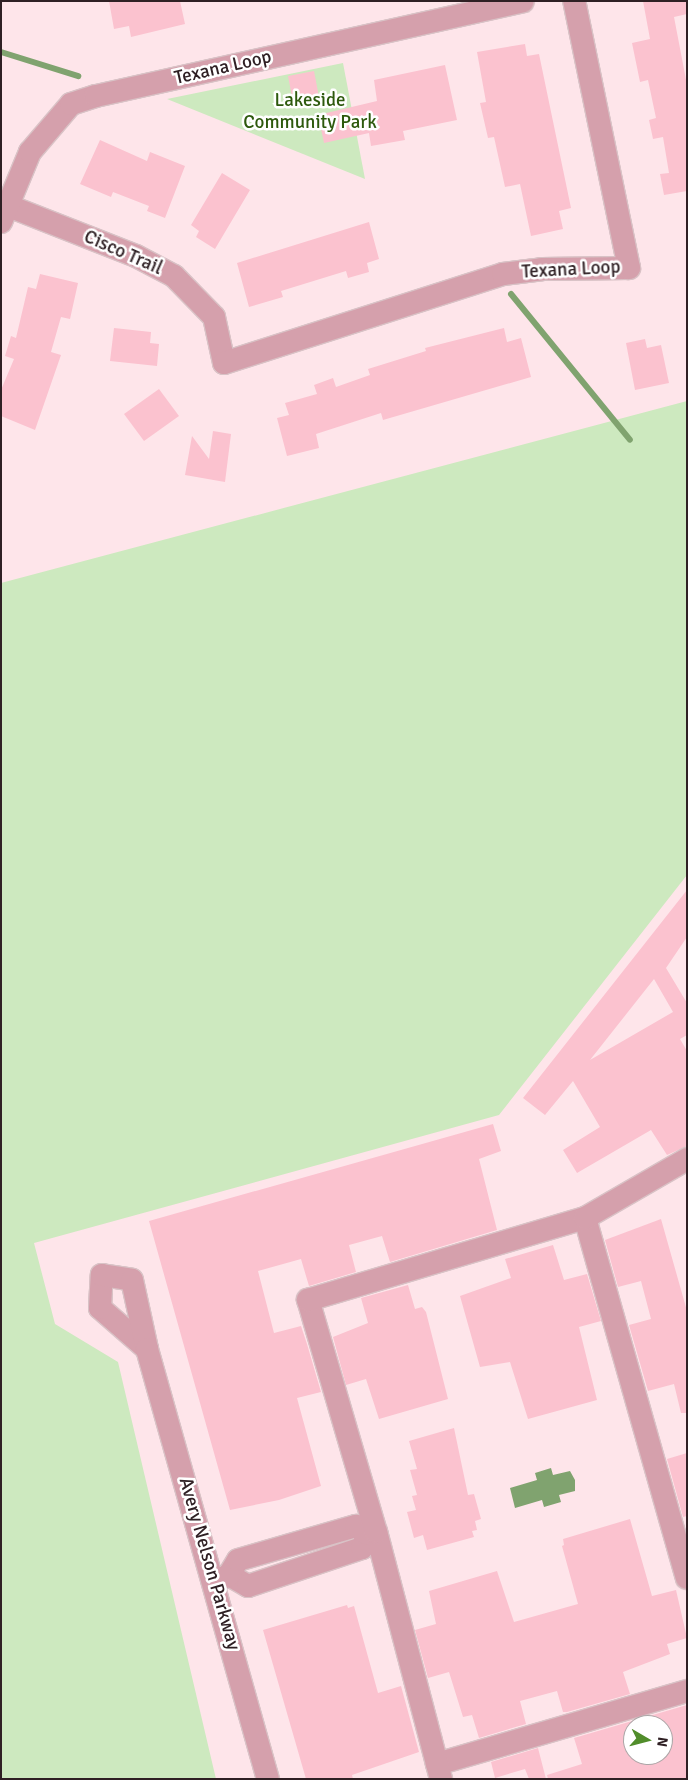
<!DOCTYPE html>
<style>
body{margin:0}
#map{position:relative;width:688px;height:1780px;overflow:hidden;background:#fee5ea;font-family:Signika,sans-serif}
div>[style]{position:absolute}
[style*='--x']{left:calc(var(--x)*1px);top:calc(var(--y)*1px);width:calc(var(--w)*1px);rotate:calc(var(--a)*1deg)}
.green>*{inset:0;background:#cde9bf}
.water>*{inset:0;background:#80a36f}
.stream>*{height:6px;margin:-3px;padding:0 3px;transform-origin:3px;border-radius:3px;background:#80a36f}
.building>*{inset:0;background:#fbc2cf}
.roads{filter:drop-shadow(1px 0 #d9c2c6) drop-shadow(-1px 0 #d9c2c6) drop-shadow(0 1px #d9c2c6) drop-shadow(0 -1px #d9c2c6)}
.minor>*{height:22px;margin:-11px;padding:0 11px;transform-origin:11px;border-radius:11px;background:#d5a0ac}
span{translate:-50% -50%;white-space:nowrap;text-align:center;line-height:1.15;-webkit-text-stroke:5px #fff;paint-order:stroke}
.street-label{font-size:19px;color:#2f2024}
.park-label{font-size:19px;color:#2d590d}
.frame{position:absolute;inset:0;border:2px solid #2f2024;pointer-events:none}
.north{position:absolute;left:623px;top:1715px;width:50px;height:50px;box-sizing:border-box;background:#fff;border:1px solid #aca6a7;border-radius:50%;rotate:98deg;font-size:14px;font-weight:700;line-height:20px;text-align:center;color:#2f2024}
.north::after{content:'';display:block;margin:auto;width:18px;height:22px;background:#518d2b;clip-path:polygon(50% 0,100% 100%,50% 72%,0 100%)}
</style>
<div id="map">
<div class="green">
<i style="clip-path:polygon(343px 63px,365px 179px,167px 99px)"></i>
<i style="clip-path:polygon(687px 401px,687px 875px,499px 1115px,34px 1243px,55px 1324px,118px 1362px,216px 1779px,1px 1779px,1px 583px)"></i>
</div>
<div class="water">
<i style="clip-path:polygon(551px 1468px,553px 1475px,570px 1471px,575px 1480px,575px 1491px,559px 1495px,561px 1502px,544px 1507px,542px 1500px,515px 1508px,510px 1488px,537px 1480px,535px 1473px)"></i>
</div>
<div class="stream">
<i style="--x:1;--y:52;--w:81;--a:17.3"></i>
<i style="--x:511;--y:294;--w:188;--a:50.8"></i>
</div>
<div class="building">
<i style="clip-path:polygon(109px 1px,180px 1px,185px 24px,131px 37px,129px 26px,114px 29px)"></i>
<i style="clip-path:polygon(643px 1px,687px 1px,687px 14px,674px 17px,687px 85px,687px 191px,664px 195px,660px 174px,669px 173px,663px 137px,653px 139px,649px 120px,656px 118px,648px 80px,640px 82px,632px 43px,650px 39px)"></i>
<i style="clip-path:polygon(525px 44px,527px 56px,539px 54px,571px 208px,559px 211px,563px 229px,531px 236px,520px 184px,505px 187px,494px 137px,488px 138px,480px 103px,486px 102px,477px 52px)"></i>
<i style="clip-path:polygon(445px 65px,457px 120px,403px 131px,405px 140px,371px 146px,369px 133px,324px 143px,318px 115px,377px 101px,374px 80px)"></i>
<i style="clip-path:polygon(314px 71px,319px 97px,293px 102px,288px 76px)"></i>
<i style="clip-path:polygon(100px 140px,147px 161px,150px 152px,185px 166px,165px 218px,147px 211px,149px 206px,113px 192px,111px 197px,80px 184px)"></i>
<i style="clip-path:polygon(222px 173px,250px 190px,215px 249px,196px 237px,199px 231px,191px 225px)"></i>
<i style="clip-path:polygon(369px 222px,379px 259px,367px 263px,369px 272px,348px 278px,346px 271px,281px 291px,283px 297px,249px 307px,237px 263px)"></i>
<i style="clip-path:polygon(40px 274px,78px 283px,70px 319px,61px 317px,51px 352px,61px 355px,35px 430px,1px 416px,1px 390px,14px 359px,5px 356px,11px 336px,16px 338px,28px 287px,36px 289px)"></i>
<i style="clip-path:polygon(114px 328px,151px 332px,150px 343px,159px 344px,157px 366px,110px 361px)"></i>
<i style="clip-path:polygon(504px 328px,507px 342px,521px 338px,531px 377px,383px 420px,381px 413px,316px 434px,319px 448px,287px 456px,277px 418px,289px 415px,285px 403px,317px 394px,314px 385px,333px 378px,336px 387px,370px 375px,368px 369px,426px 351px,425px 348px)"></i>
<i style="clip-path:polygon(645px 339px,647px 348px,661px 345px,669px 383px,635px 390px,626px 343px)"></i>
<i style="clip-path:polygon(159px 389px,179px 416px,144px 441px,124px 414px)"></i>
<i style="clip-path:polygon(213px 431px,231px 434px,225px 482px,185px 475px,192px 436px,209px 459px)"></i>
<i style="clip-path:polygon(evenodd,687px 890px,687px 937px,666px 968px,687px 1003px,687px 1035px,680px 1039px,687px 1051px,687px 1146px,667px 1155px,651px 1130px,577px 1173px,563px 1150px,600px 1127px,573px 1081px,545px 1115px,523px 1098px,687px 890px,654px 979px,673px 1012px,590px 1060px,654px 979px)"></i>
<i style="clip-path:polygon(493px 1124px,501px 1151px,479px 1159px,497px 1230px,390px 1262px,382px 1236px,349px 1245px,356px 1272px,309px 1286px,301px 1259px,258px 1271px,274px 1333px,301px 1326px,307px 1344px,321px 1392px,297px 1398px,321px 1486px,279px 1500px,230px 1510px,149px 1221px)"></i>
<i style="clip-path:polygon(661px 1219px,687px 1311px,687px 1413px,681px 1413px,674px 1384px,648px 1391px,629px 1325px,651px 1319px,641px 1281px,618px 1287px,605px 1240px)"></i>
<i style="clip-path:polygon(553px 1245px,564px 1280px,587px 1274px,601px 1321px,579px 1327px,597px 1400px,528px 1419px,510px 1362px,480px 1367px,460px 1296px,511px 1278px,505px 1259px)"></i>
<i style="clip-path:polygon(408px 1285px,415px 1309px,422px 1307px,426px 1312px,448px 1399px,379px 1419px,366px 1379px,346px 1385px,333px 1337px,368px 1323px,361px 1298px)"></i>
<i style="clip-path:polygon(454px 1428px,468px 1495px,474px 1494px,481px 1519px,475px 1521px,477px 1530px,472px 1531px,474px 1537px,427px 1550px,423px 1535px,414px 1538px,407px 1512px,416px 1510px,412px 1496px,417px 1495px,410px 1470px,417px 1469px,409px 1441px)"></i>
<i style="clip-path:polygon(687px 1453px,687px 1516px,683px 1517px,667px 1459px)"></i>
<i style="clip-path:polygon(630px 1519px,652px 1596px,676px 1590px,687px 1638px,667px 1644px,670px 1654px,623px 1672px,630px 1694px,567px 1712px,563px 1712px,557px 1691px,520px 1701px,526px 1724px,479px 1738px,472px 1715px,463px 1717px,449px 1672px,428px 1678px,415px 1630px,436px 1624px,429px 1591px,497px 1571px,514px 1622px,578px 1604px,562px 1546px,564px 1545px,563px 1539px)"></i>
<i style="clip-path:polygon(347px 1605px,348px 1608px,354px 1606px,378px 1693px,401px 1686px,419px 1752px,352px 1775px,353px 1779px,306px 1779px,263px 1630px)"></i>
<i style="clip-path:polygon(evenodd,687px 1705px,687px 1779px,548px 1779px,547px 1775px,582px 1764px,574px 1738px,687px 1705px,633px 1725px,663px 1725px,663px 1755px,633px 1755px,633px 1725px)"></i>
<i style="clip-path:polygon(538px 1748px,546px 1779px,529px 1779px,525px 1769px,495px 1778px,491px 1762px)"></i>
</div>
<div class="roads">
<div class="minor">
<i style="--x:1;--y:203;--w:145;--a:21.4"></i>
<i style="--x:136;--y:256;--w:43;--a:27.8"></i>
<i style="--x:174;--y:276;--w:57;--a:45.7"></i>
<i style="--x:214;--y:317;--w:47;--a:77.7"></i>
<i style="--x:224;--y:363;--w:293;--a:-17.7"></i>
<i style="--x:503;--y:274;--w:39;--a:-7"></i>
<i style="--x:542;--y:269;--w:87;--a:-0.7"></i>
<i style="--x:629;--y:268;--w:273;--a:-101.6"></i>
<i style="--x:1;--y:222;--w:76;--a:-67.5"></i>
<i style="--x:30;--y:152;--w:63;--a:-49.5"></i>
<i style="--x:71;--y:104;--w:26;--a:-18"></i>
<i style="--x:96;--y:96;--w:437;--a:-12.5"></i>
<i style="--x:585;--y:1218;--w:374;--a:74.2"></i>
<i style="--x:147;--y:1349;--w:62;--a:-138.9"></i>
<i style="--x:100;--y:1308;--w:33;--a:-87"></i>
<i style="--x:102;--y:1275;--w:30;--a:9"></i>
<i style="--x:132;--y:1280;--w:71;--a:77.7"></i>
<i style="--x:147;--y:1349;--w:447;--a:74.3"></i>
<i style="--x:229;--y:1575;--w:22;--a:30"></i>
<i style="--x:248;--y:1586;--w:120;--a:-18.4"></i>
<i style="--x:362;--y:1548;--w:15;--a:-67"></i>
<i style="--x:215;--y:1582;--w:16;--a:-27"></i>
<i style="--x:229;--y:1575;--w:17;--a:-59"></i>
<i style="--x:238;--y:1560;--w:123;--a:-16.1"></i>
<i style="--x:356;--y:1526;--w:14;--a:34"></i>
<i style="--x:437;--y:1764;--w:260;--a:-16.3"></i>
<i style="--x:441;--y:1779;--w:255;--a:-104.7"></i>
<i style="--x:376;--y:1532;--w:242;--a:-106.3"></i>
<i style="--x:308;--y:1300;--w:289;--a:-16.5"></i>
<i style="--x:585;--y:1218;--w:118;--a:-30"></i>
</div>
</div>
<div class="street-label">
<span style="left:223px;top:68px;rotate:-13deg">Texana Loop</span>
<span style="left:123px;top:253px;rotate:24deg">Cisco Trail</span>
<span style="left:571px;top:270px;rotate:-3deg">Texana Loop</span>
<span style="left:209px;top:1564px;rotate:74deg">Avery Nelson Parkway</span>
</div>
<div class="park-label">
<span style="left:310px;top:112px">Lakeside<br>Community Park</span>
</div>
<div class="frame"></div>
<div class="north">N</div>
</div>
